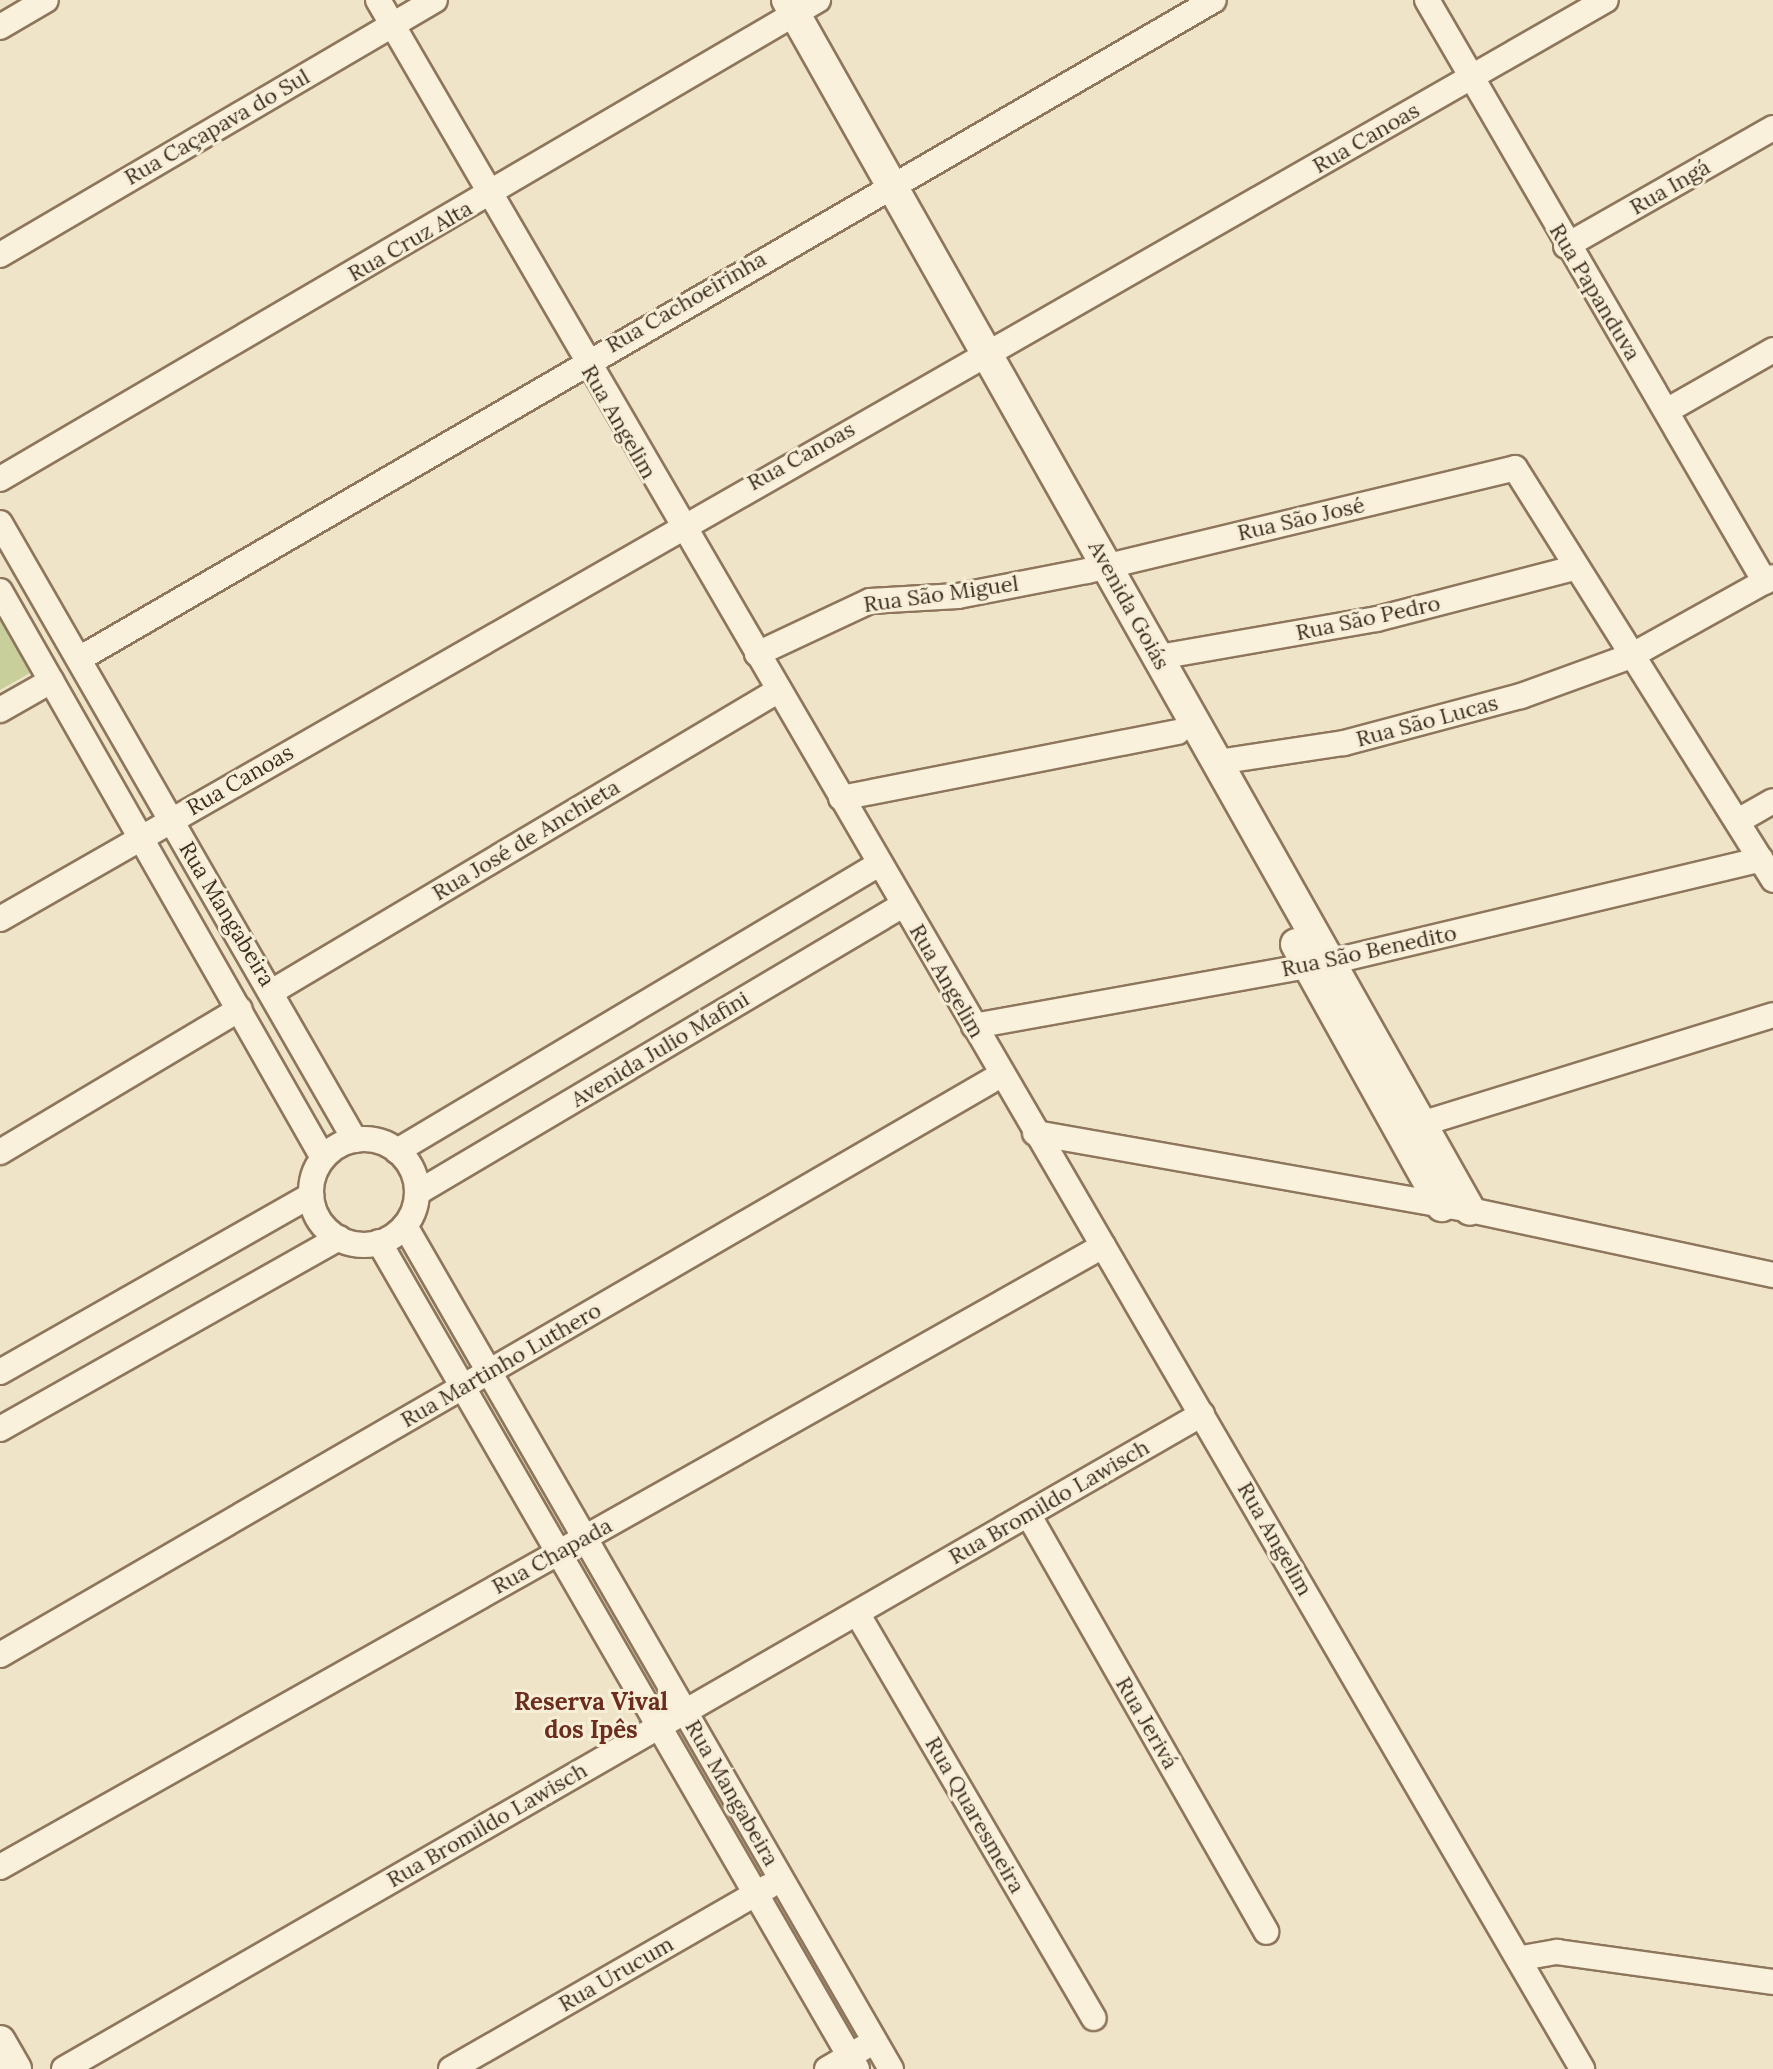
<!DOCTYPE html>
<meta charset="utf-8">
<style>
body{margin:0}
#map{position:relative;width:1773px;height:2069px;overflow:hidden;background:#f0e4c8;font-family:Lora,serif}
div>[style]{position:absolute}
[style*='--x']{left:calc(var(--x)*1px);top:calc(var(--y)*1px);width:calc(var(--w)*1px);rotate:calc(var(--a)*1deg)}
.green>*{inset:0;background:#c9cf9b}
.roads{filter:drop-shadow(2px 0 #8d765c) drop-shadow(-2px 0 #8d765c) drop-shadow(0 2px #8d765c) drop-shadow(0 -2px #8d765c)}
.minor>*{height:24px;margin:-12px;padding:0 12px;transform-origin:12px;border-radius:12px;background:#faf1dc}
.minor>.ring{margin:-12px;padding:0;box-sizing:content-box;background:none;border:24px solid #faf1dc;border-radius:50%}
.tertiary>*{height:30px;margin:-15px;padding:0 15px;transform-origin:15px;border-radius:15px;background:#faf1dc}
span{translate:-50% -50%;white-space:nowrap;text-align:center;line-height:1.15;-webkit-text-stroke:6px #f7eed8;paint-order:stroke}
.street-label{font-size:22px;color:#3d2e20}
.neighbourhood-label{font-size:24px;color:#6b2e1e;font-weight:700}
</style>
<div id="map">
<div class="green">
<i style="clip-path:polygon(0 600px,39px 668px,0 690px)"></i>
</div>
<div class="roads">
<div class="minor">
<i style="--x:378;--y:0;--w:2394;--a:59.8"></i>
<i style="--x:1427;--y:0;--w:673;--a:59.85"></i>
<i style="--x:0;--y:27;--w:53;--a:-30.4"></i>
<i style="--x:1566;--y:246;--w:238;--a:-29.7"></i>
<i style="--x:0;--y:255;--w:504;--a:-30.38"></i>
<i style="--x:1668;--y:410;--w:121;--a:-29.7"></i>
<i style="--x:0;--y:479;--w:948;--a:-30.35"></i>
<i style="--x:0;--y:523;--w:712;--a:60.09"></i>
<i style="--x:0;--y:591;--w:650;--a:60.32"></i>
<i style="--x:757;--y:654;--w:125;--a:-25.1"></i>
<i style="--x:870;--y:601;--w:88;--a:-3.3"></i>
<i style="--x:958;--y:596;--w:131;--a:-11"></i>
<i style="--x:1087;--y:571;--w:440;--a:-13.5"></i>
<i style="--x:1515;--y:468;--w:486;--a:57.9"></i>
<i style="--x:1159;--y:657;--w:221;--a:-9.9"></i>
<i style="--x:1377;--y:619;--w:203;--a:-14.5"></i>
<i style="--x:79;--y:659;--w:1312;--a:-30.14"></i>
<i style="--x:0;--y:710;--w:59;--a:-29.6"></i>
<i style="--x:1218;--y:762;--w:127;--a:-8.6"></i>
<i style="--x:1344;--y:743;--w:183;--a:-14.9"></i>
<i style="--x:1521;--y:696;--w:117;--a:-20"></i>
<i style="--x:1631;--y:656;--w:162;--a:-29.1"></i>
<i style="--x:841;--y:798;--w:343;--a:-11.1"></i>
<i style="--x:1738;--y:821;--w:40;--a:-29.7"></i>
<i style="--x:0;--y:919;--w:1850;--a:-29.78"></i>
<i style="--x:273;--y:991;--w:589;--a:-30.75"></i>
<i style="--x:974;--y:1026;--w:362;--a:-10.2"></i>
<i style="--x:1330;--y:962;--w:443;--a:-13.4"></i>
<i style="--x:1405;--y:1129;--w:385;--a:-17.2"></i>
<i style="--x:1035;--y:1133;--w:442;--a:10"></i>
<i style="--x:1470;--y:1210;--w:310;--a:12.1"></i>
<i class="ring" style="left:311px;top:1139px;width:82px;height:82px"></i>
<i style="--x:397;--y:1151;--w:561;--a:-30.77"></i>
<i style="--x:0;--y:1152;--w:279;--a:-30.8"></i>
<i style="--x:417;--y:1193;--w:565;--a:-30.65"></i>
<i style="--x:405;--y:1226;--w:973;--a:60.04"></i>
<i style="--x:379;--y:1242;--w:955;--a:59.97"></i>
<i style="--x:0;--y:1372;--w:358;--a:-29.6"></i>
<i style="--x:0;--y:1429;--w:389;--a:-29.4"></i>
<i style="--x:1028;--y:1514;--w:481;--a:60.3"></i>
<i style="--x:857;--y:1613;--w:469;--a:59.7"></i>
<i style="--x:0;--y:1655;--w:1157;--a:-30.09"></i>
<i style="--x:0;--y:1867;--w:1266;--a:-29.38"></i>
<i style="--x:1522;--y:1958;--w:36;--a:-10"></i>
<i style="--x:1557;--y:1952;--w:218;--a:7.9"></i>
<i style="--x:64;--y:2069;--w:1313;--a:-29.92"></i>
<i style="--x:451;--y:2069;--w:366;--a:-29.9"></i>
<i style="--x:827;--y:2069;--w:42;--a:-30.3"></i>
</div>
<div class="tertiary">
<i style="--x:787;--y:0;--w:1389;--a:60.56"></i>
<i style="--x:1296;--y:944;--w:300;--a:60.9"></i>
<i style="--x:0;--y:2041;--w:32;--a:60"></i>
</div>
</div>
<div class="street-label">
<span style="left:217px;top:127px;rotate:-30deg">Rua Caçapava do Sul</span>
<span style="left:1366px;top:138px;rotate:-30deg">Rua Canoas</span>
<span style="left:1670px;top:187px;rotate:-30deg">Rua Ingá</span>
<span style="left:410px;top:241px;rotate:-30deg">Rua Cruz Alta</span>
<span style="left:1595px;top:292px;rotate:59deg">Rua Papanduva</span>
<span style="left:686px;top:302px;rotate:-30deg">Rua Cachoeirinha</span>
<span style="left:619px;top:422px;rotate:60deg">Rua Angelim</span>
<span style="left:801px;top:456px;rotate:-29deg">Rua Canoas</span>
<span style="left:1301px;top:519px;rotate:-13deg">Rua São José</span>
<span style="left:941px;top:594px;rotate:-8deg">Rua São Miguel</span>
<span style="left:1129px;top:605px;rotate:61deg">Avenida Goiás</span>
<span style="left:1368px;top:618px;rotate:-12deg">Rua São Pedro</span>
<span style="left:1427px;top:721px;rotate:-15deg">Rua São Lucas</span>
<span style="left:240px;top:780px;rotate:-30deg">Rua Canoas</span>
<span style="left:526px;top:840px;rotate:-31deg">Rua José de Anchieta</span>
<span style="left:227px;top:914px;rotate:59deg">Rua Mangabeira</span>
<span style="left:1369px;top:951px;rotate:-12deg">Rua São Benedito</span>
<span style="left:947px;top:981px;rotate:60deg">Rua Angelim</span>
<span style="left:660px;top:1049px;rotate:-31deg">Avenida Julio Mafini</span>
<span style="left:501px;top:1365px;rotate:-30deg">Rua Martinho Luthero</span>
<span style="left:1049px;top:1502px;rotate:-30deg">Rua Bromildo Lawisch</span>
<span style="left:1275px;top:1539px;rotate:60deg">Rua Angelim</span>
<span style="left:552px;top:1556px;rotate:-29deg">Rua Chapada</span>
<span style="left:1147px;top:1723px;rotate:60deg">Rua Jerivá</span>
<span style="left:732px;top:1793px;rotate:60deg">Rua Mangabeira</span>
<span style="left:975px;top:1815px;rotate:60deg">Rua Quaresmeira</span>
<span style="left:487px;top:1825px;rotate:-30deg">Rua Bromildo Lawisch</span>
<span style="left:616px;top:1974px;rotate:-30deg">Rua Urucum</span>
</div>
<div class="neighbourhood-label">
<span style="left:591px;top:1716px">Reserva Vival<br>dos Ipês</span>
</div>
</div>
